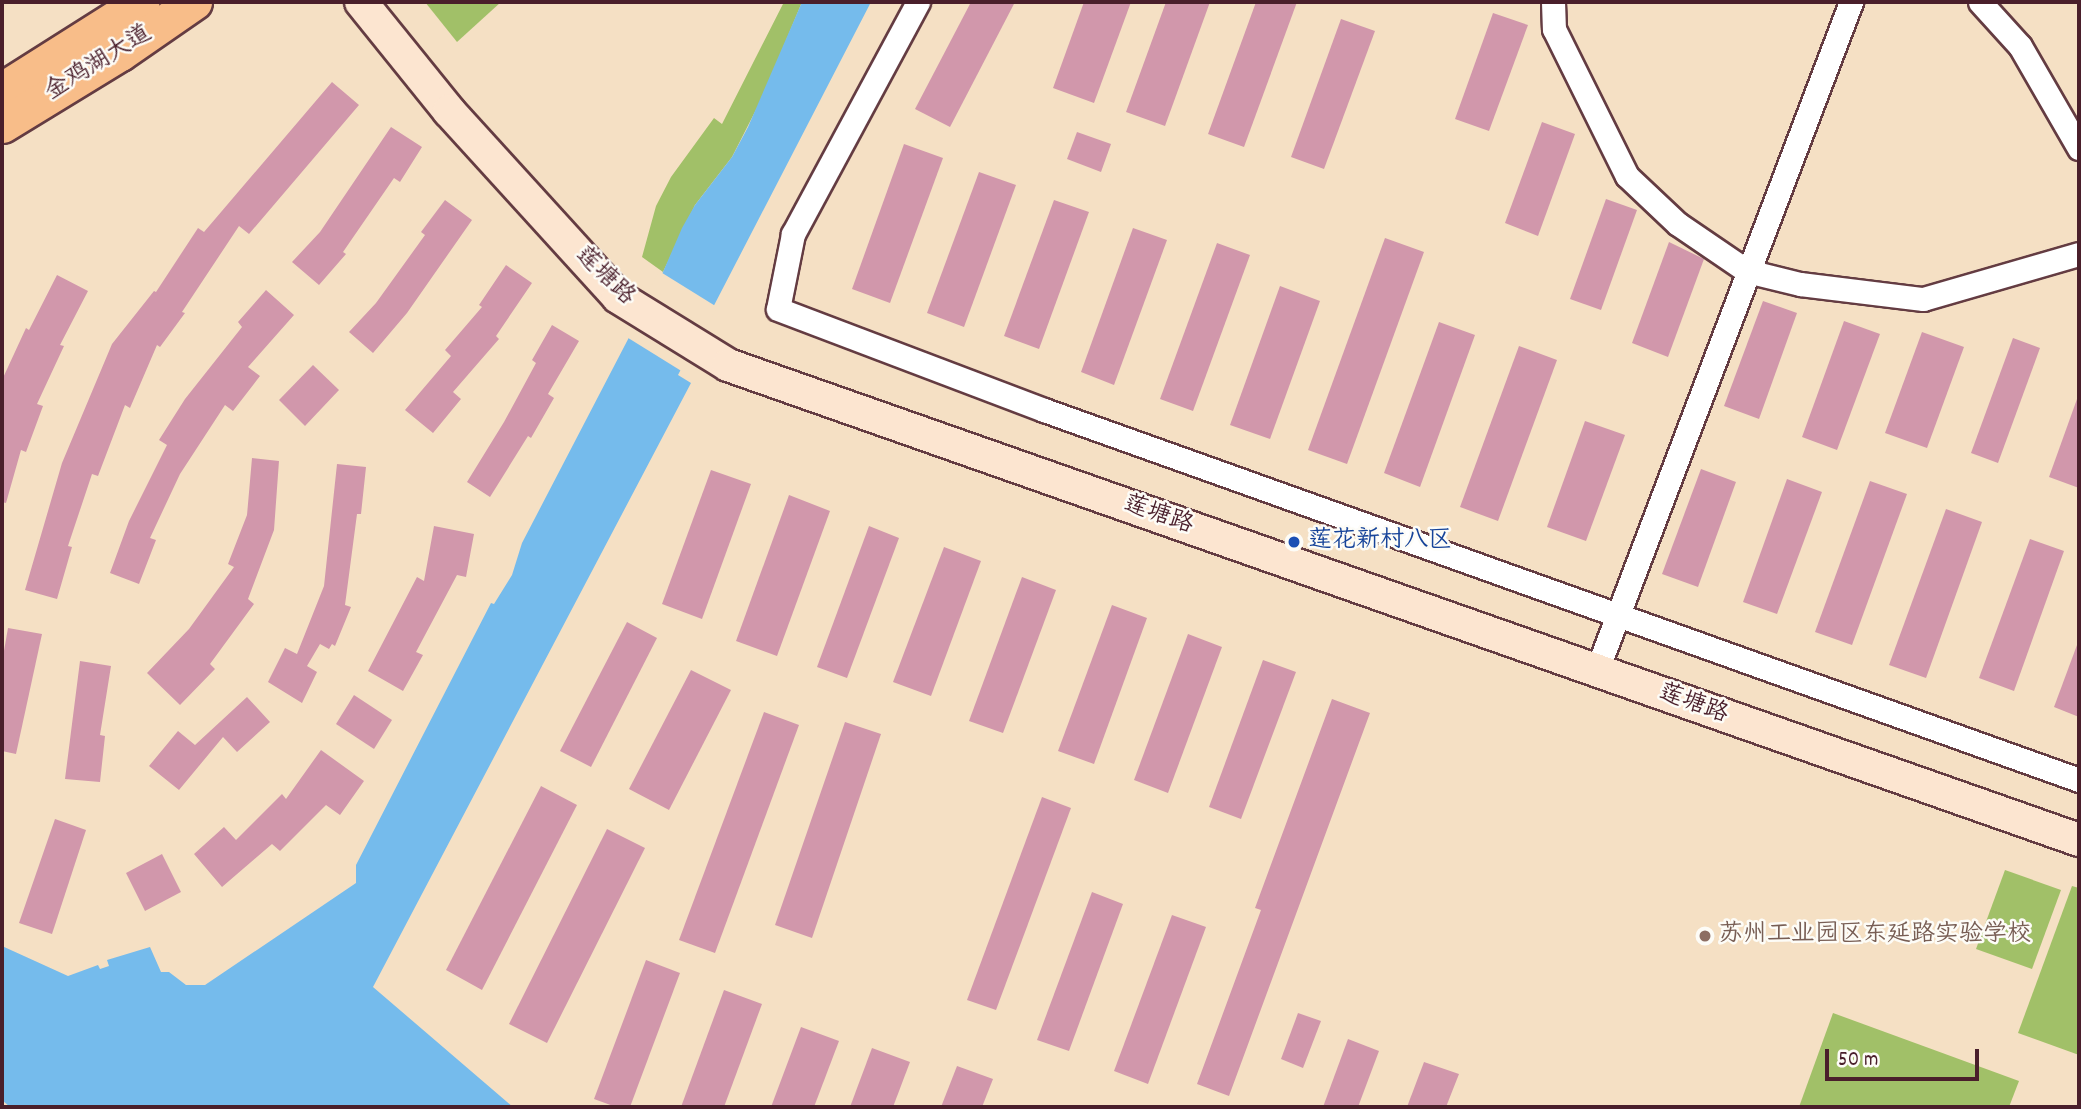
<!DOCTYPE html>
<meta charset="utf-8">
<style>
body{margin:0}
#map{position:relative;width:2081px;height:1109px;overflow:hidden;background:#f5e0c4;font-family:Dekko,"LXGW WenKai TC",sans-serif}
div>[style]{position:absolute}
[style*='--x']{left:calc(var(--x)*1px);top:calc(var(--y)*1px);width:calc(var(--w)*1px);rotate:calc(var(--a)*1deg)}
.green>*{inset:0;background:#a1c068}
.water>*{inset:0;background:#75bbec}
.pier>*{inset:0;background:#f5e0c4}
.building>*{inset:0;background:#d197ab}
.roads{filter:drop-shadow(2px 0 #643c42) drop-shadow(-2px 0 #643c42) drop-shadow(0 2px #643c42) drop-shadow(0 -2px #643c42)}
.street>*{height:23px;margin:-11.5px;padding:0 11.5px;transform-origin:11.5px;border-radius:11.5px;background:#fff}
.secondary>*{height:32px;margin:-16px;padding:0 16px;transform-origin:16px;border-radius:16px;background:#fce5d0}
.primary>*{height:35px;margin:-17.5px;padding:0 17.5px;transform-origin:17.5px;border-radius:17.5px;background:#f8bd89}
.dots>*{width:19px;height:19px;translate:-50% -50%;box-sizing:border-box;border:4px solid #fdfcf7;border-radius:50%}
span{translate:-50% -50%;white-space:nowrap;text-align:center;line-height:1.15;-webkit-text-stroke:5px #fdfcf7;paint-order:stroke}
.street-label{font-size:24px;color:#4a1f2b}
.transit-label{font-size:24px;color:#164399}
.left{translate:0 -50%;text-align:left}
.education-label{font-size:24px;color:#785e54}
.frame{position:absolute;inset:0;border:4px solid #4a1f2b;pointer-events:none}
.scale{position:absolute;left:1825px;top:1049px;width:154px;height:32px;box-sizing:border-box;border:4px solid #4a1f2b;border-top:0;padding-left:9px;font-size:21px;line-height:24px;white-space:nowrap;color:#4a1f2b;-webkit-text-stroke:5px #fdfcf7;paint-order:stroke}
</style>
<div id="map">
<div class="green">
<i style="clip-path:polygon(425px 2px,501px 2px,457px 42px)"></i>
<i style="clip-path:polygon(784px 2px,802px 2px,763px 96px,732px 157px,695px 205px,663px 272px,642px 257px,656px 206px,671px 177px,714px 118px,722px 124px)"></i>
<i style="clip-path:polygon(2005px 870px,2061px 890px,2032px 969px,1976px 949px)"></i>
<i style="clip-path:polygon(2072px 886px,2079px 888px,2079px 1055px,2018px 1033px)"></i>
<i style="clip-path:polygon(1833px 1013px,2019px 1081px,2009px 1107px,1799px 1107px)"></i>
</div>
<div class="water">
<i style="clip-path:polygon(802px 2px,871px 2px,678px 375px,691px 383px,373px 987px,513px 1107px,10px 1107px,2px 1100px,2px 946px,68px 976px,98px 965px,100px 969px,109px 966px,107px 960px,150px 947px,161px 972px,169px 972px,186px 985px,205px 985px,356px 883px,356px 865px,491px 603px,494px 604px,512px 575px,522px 543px,663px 272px,682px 228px,695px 205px,732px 157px,748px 127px)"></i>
</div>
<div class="pier">
<i style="clip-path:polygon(659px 271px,717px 307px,683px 372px,625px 336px)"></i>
</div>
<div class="building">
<i style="clip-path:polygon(971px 2px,1015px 2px,950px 127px,915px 109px)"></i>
<i style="clip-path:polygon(1084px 2px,1131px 2px,1094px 103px,1053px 88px)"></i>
<i style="clip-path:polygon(1166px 2px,1210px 2px,1165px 126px,1126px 112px)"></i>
<i style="clip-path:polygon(1256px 2px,1297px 2px,1244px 147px,1208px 134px)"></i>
<i style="clip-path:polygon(1493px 13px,1528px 25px,1489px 131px,1455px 119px)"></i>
<i style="clip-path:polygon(1341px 19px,1375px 31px,1324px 169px,1291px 157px)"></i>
<i style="clip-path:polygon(332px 82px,359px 105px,249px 234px,239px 226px,182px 312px,185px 313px,160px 347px,157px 345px,130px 408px,125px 405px,98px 476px,92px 474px,68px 546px,72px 547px,57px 599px,25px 590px,62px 463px,112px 344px,154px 291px,156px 292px,198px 228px,204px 232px)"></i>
<i style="clip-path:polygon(1542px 122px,1575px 134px,1538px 236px,1505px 223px)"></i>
<i style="clip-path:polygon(391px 127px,422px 147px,400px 182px,394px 178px,343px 252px,346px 254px,319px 285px,292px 262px,320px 232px)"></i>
<i style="clip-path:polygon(1077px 132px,1111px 144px,1101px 172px,1067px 159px)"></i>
<i style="clip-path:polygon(904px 144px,943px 158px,890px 303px,852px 289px)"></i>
<i style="clip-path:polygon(979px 172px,1016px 185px,964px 327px,927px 313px)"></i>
<i style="clip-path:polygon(1606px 199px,1637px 210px,1601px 310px,1570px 299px)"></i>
<i style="clip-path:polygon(445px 200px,472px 220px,407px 313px,373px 353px,349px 332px,376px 303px,425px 235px,421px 232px)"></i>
<i style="clip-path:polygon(1054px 200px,1089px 212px,1039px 349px,1004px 336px)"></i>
<i style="clip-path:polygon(1133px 228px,1167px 240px,1114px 385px,1081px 372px)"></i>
<i style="clip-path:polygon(1385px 238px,1424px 252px,1347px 464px,1308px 450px)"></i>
<i style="clip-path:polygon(1669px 242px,1704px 259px,1668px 357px,1632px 343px)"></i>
<i style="clip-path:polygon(1217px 243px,1250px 255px,1193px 411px,1160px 399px)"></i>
<i style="clip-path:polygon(506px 265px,532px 283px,496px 336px,499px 339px,453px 392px,461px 399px,433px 433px,405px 410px,451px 356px,445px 350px,482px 307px,479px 305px)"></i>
<i style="clip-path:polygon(57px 275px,88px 291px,60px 345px,64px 346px,37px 404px,43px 406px,26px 452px,21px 450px,6px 503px,2px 502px,2px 380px,26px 328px,29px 330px)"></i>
<i style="clip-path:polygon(1280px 286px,1320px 301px,1270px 439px,1230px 425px)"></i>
<i style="clip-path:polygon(266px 290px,294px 315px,248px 367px,260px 376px,233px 411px,225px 405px,180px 474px,150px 538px,156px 540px,139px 584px,110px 573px,129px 521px,167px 445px,159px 440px,185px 399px,242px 327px,238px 322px)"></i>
<i style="clip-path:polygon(1763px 301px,1797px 313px,1759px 419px,1724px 406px)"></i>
<i style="clip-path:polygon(1844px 321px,1880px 334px,1837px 450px,1802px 437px)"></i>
<i style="clip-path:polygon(1439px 322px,1475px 335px,1420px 487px,1384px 473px)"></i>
<i style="clip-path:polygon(552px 325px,579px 341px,548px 394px,554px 398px,531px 438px,528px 436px,490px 497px,467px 482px,504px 422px,536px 363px,532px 360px)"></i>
<i style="clip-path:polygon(1922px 332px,1964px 347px,1927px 448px,1885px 433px)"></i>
<i style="clip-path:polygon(2013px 338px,2040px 348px,1998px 463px,1971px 453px)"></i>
<i style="clip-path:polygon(1519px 346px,1557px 360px,1498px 521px,1460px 507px)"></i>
<i style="clip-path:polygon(313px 365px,339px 390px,305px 426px,279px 400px)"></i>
<i style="clip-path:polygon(2077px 399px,2079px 399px,2079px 488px,2049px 477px)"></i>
<i style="clip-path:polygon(1585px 421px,1625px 435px,1586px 541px,1547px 527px)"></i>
<i style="clip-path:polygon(252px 458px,279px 461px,274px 530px,248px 599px,254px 604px,210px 664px,215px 669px,180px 705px,147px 673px,189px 629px,234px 567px,228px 564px,247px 515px)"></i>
<i style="clip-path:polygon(337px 464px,366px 467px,361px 514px,357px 514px,345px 605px,351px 607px,335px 646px,332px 644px,329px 649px,320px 644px,307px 666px,317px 672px,302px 703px,268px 682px,285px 648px,297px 654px,324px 586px)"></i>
<i style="clip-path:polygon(1701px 469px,1736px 482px,1698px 587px,1662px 574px)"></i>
<i style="clip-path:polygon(711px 470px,751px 484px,702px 619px,662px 604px)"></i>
<i style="clip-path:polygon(1787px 479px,1822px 492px,1777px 614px,1743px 602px)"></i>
<i style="clip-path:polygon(1870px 481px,1907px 494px,1852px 645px,1815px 632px)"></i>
<i style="clip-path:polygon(789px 495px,830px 511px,777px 656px,736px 641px)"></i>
<i style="clip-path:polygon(1946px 509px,1982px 522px,1926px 678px,1889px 665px)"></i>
<i style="clip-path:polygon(434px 526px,474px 534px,466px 577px,457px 575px,416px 652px,423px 655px,403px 691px,368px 671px,417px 577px,424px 581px)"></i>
<i style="clip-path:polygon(869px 526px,899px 538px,847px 678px,817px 667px)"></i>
<i style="clip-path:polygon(2030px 539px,2064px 551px,2014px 691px,1979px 678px)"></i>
<i style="clip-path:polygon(944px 547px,981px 561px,931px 696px,893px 682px)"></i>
<i style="clip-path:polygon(1022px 577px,1056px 590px,1003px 733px,969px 721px)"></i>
<i style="clip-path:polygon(1112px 605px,1147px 618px,1094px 764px,1058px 751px)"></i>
<i style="clip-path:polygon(627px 622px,657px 638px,591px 767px,560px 751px)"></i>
<i style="clip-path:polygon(8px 628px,42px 634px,16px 754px,2px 751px,2px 662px)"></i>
<i style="clip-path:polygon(1188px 634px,1222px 647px,1168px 793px,1134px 780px)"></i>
<i style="clip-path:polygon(2077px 645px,2079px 645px,2079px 717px,2054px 707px)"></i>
<i style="clip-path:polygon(1263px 660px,1296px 672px,1241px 819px,1209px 807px)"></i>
<i style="clip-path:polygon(80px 661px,111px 666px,100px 735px,105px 736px,100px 782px,65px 779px)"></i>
<i style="clip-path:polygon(691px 670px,731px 690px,669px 810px,629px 789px)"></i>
<i style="clip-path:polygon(354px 695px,392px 720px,374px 749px,336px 724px)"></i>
<i style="clip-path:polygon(247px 697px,270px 722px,237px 752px,223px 737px,179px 790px,149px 766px,178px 731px,195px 745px)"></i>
<i style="clip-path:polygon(1332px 699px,1370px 713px,1229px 1096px,1197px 1084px,1261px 910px,1255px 908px)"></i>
<i style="clip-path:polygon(764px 712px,799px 725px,715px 953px,679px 940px)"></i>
<i style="clip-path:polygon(845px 722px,881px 734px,812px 938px,775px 925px)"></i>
<i style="clip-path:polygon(321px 750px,364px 781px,340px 815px,326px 805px,280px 851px,272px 844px,222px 887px,194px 854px,224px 827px,236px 840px,282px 794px,286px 799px)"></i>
<i style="clip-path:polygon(541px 786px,577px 805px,482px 990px,446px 970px)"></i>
<i style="clip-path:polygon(1042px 797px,1071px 808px,996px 1010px,967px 1000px)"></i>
<i style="clip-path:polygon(55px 819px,86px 830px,52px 934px,19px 923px)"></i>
<i style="clip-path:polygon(607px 829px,645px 848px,547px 1043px,509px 1024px)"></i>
<i style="clip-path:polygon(162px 854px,181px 892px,145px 911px,126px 873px)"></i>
<i style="clip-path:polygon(1092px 892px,1123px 904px,1069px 1051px,1037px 1040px)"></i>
<i style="clip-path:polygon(1172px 915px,1206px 927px,1148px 1084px,1114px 1071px)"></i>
<i style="clip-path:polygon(646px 960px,680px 973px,630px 1107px,616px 1107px,594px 1099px)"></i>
<i style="clip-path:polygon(724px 990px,762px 1004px,724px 1107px,681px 1107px)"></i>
<i style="clip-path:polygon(1298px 1013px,1321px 1021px,1303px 1068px,1281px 1059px)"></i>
<i style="clip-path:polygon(801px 1027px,839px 1041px,814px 1107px,771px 1107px)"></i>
<i style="clip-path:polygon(1348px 1039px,1379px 1051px,1358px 1107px,1323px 1107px)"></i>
<i style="clip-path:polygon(872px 1048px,910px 1062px,893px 1107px,850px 1107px)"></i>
<i style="clip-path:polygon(1424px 1062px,1459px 1074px,1446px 1107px,1407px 1107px)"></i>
<i style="clip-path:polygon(957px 1066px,993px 1079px,982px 1107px,941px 1107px)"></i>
</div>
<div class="roads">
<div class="street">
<i style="--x:918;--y:2;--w:264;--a:118.3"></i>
<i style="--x:793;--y:234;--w:76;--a:101.3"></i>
<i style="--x:778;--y:309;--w:285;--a:20.8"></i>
<i style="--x:1044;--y:410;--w:1099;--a:19.67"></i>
<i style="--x:1553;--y:2;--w:27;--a:88"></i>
<i style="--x:1554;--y:29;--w:164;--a:63.6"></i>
<i style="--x:1627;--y:176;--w:70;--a:43.3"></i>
<i style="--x:1678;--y:224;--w:83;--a:34.3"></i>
<i style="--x:1747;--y:271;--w:55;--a:13.8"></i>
<i style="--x:1800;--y:284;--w:124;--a:7"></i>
<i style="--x:1923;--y:299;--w:162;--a:-16.1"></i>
<i style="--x:1980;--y:2;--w:59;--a:47.7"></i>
<i style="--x:2020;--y:46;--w:118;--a:60"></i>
<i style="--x:1597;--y:670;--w:715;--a:-69.18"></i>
</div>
<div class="secondary">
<i style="--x:361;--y:2;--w:140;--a:51.1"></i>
<i style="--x:449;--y:111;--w:251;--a:47.7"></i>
<i style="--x:618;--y:297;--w:129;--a:31.7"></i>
<i style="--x:728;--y:365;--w:1432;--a:19.37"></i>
</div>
<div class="primary">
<i style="--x:2;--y:90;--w:165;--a:-32.3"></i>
<i style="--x:2;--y:125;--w:138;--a:-31.4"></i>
<i style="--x:120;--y:53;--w:90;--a:-34.6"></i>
</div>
</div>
<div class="dots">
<i style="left:1294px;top:542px;background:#1a4fb4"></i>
<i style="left:1705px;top:936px;background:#8d6e63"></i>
</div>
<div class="street-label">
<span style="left:99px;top:64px;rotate:-32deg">金鸡湖大道</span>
<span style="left:604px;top:277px;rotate:44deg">莲塘路</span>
<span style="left:1158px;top:516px;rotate:19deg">莲塘路</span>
<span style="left:1693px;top:705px;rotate:20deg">莲塘路</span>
</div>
<div class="transit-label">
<span class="left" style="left:1308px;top:542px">莲花新村八区</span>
</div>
<div class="education-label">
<span class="left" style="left:1719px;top:936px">苏州工业园区东延路实验学校</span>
</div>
<div class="frame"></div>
<div class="scale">50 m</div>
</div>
